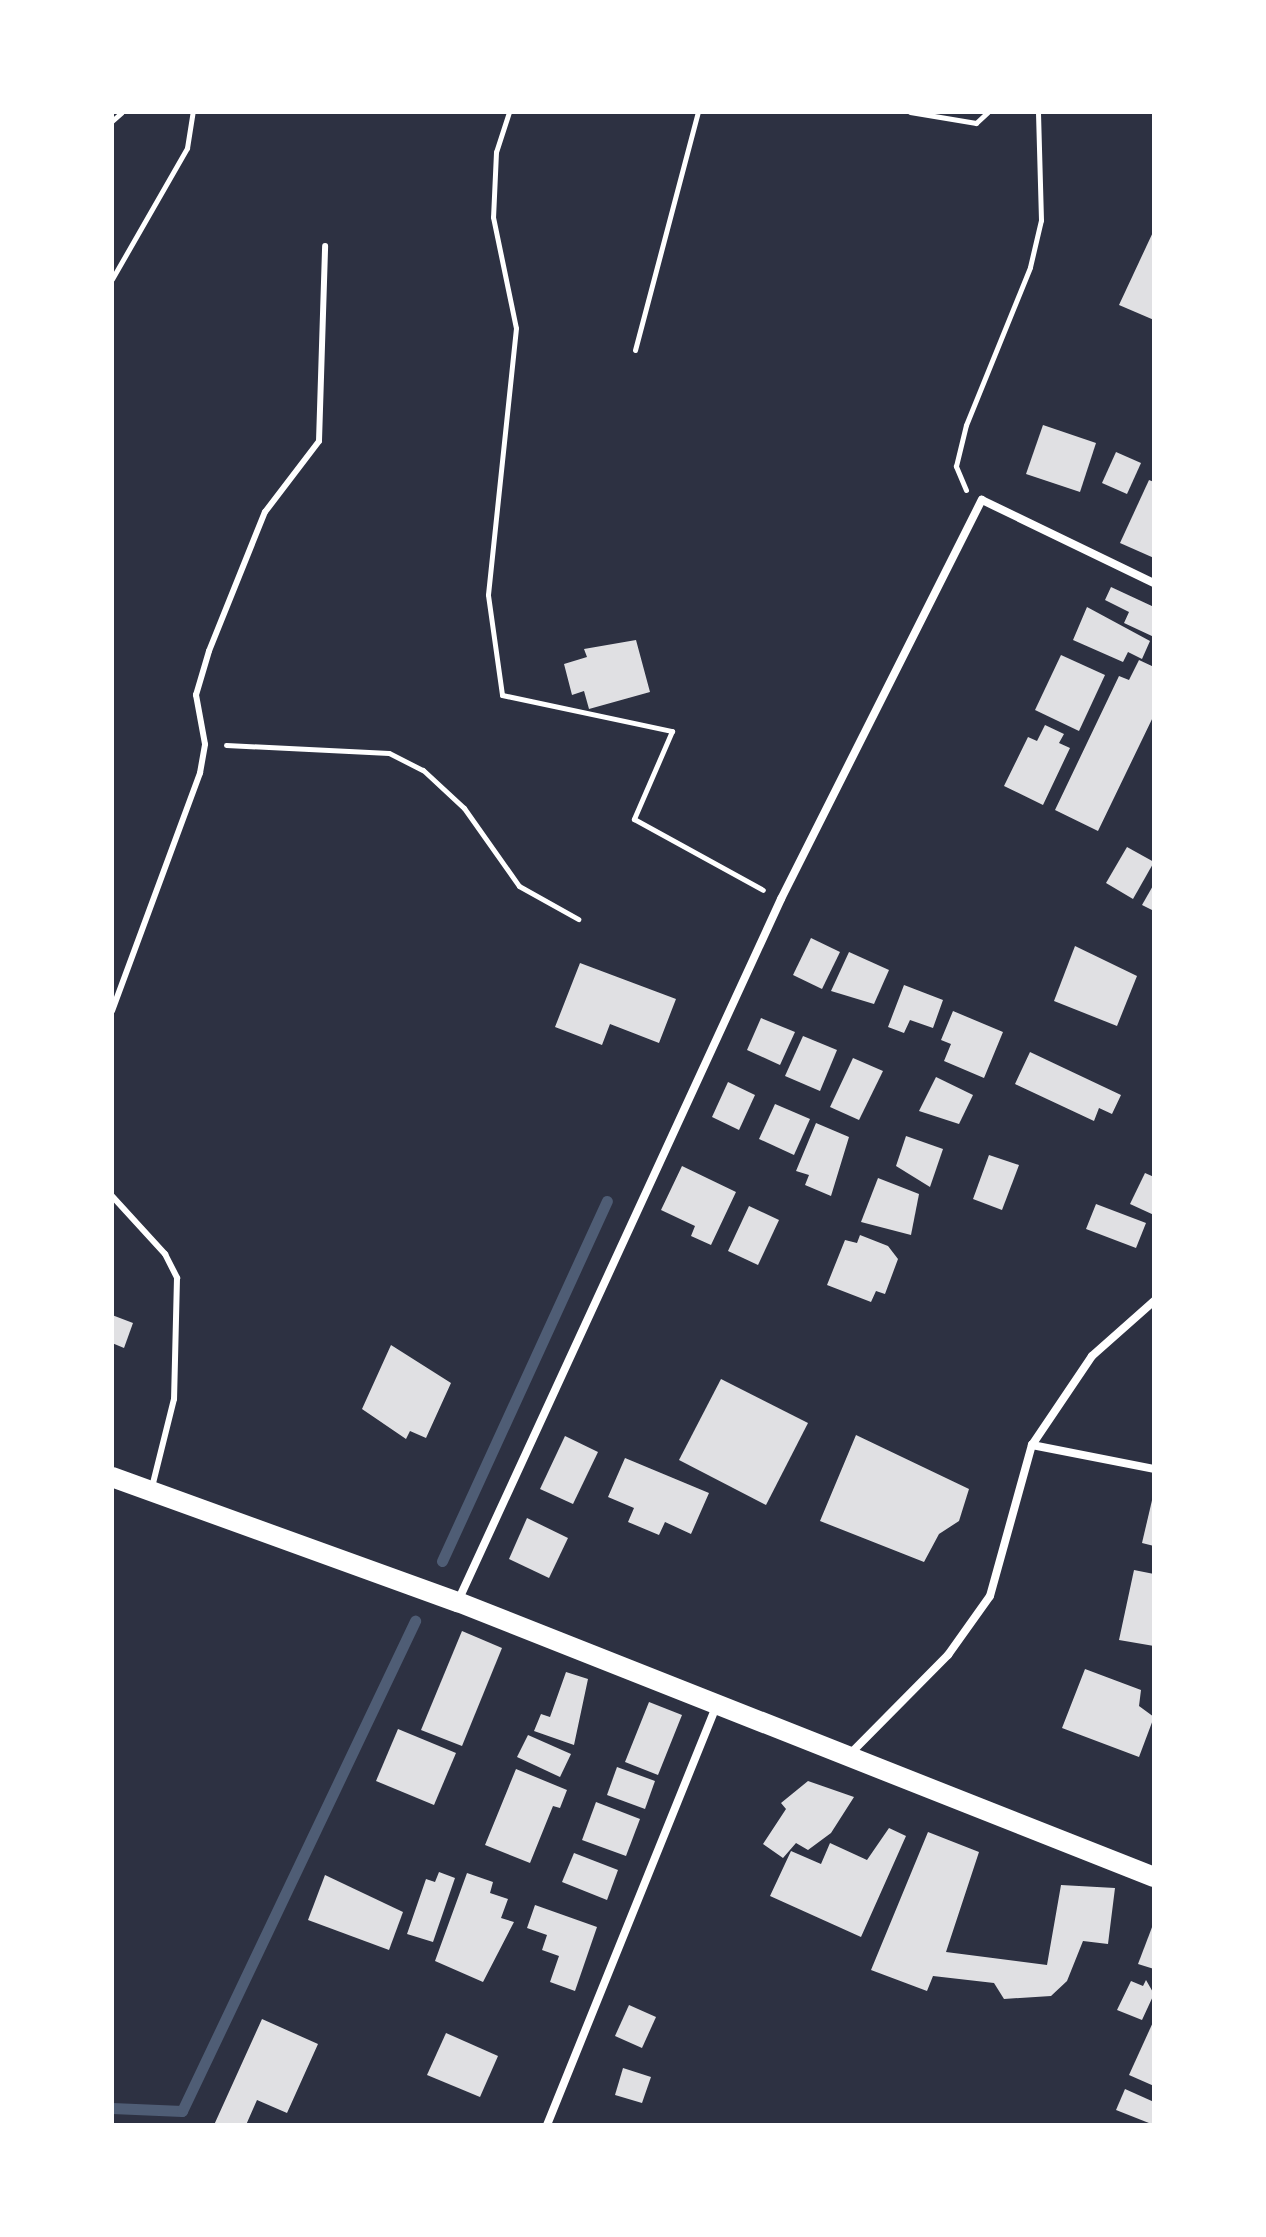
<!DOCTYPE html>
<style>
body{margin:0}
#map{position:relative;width:1266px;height:2237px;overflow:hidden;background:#2d3142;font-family:"PT Sans",sans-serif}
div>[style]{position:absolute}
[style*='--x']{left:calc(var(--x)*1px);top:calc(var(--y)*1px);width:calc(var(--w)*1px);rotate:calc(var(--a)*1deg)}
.stream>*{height:11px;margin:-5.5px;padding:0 5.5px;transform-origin:5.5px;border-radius:5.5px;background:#4f5d75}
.building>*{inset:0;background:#e0e0e3}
.path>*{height:5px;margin:-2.5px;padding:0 2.5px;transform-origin:2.5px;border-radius:2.5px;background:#fff}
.service>*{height:6px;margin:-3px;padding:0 3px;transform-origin:3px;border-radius:3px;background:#fff}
.minor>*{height:8px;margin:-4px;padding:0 4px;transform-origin:4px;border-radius:4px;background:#fff}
.primary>*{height:20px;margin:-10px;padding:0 10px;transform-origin:10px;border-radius:10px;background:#fff}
span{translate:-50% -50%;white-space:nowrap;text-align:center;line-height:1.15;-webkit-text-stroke:8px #fff;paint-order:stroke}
.frame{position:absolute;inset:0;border:114px solid #fff;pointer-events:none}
</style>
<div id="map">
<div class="stream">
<i style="--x:442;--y:1561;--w:396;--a:-65.4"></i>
<i style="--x:112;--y:2108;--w:70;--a:2.5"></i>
<i style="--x:182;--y:2111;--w:543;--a:-64.57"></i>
</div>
<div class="building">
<i style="clip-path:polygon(1154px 230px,1154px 320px,1119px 305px)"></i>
<i style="clip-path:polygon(1043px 425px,1096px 443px,1080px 492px,1026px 474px)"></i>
<i style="clip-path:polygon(1116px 452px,1141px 463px,1127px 494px,1102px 483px)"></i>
<i style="clip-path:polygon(1149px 480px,1154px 482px,1154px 558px,1120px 543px)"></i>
<i style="clip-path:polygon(1111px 587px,1154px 607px,1154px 637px,1124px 623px,1129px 612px,1105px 600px)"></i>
<i style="clip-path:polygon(1087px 607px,1150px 641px,1142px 659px,1128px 652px,1123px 662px,1073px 640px)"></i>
<i style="clip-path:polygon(636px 640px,650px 692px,589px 709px,584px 691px,572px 695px,564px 664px,587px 657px,584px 649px)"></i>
<i style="clip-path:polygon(1061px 655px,1105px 675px,1079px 731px,1035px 710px)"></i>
<i style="clip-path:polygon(1139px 660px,1154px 667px,1154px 715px,1098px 831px,1055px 810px,1119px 676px,1129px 680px)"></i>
<i style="clip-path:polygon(1045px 725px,1064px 734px,1059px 743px,1070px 748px,1043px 805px,1004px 786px,1028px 737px,1037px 741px)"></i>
<i style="clip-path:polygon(1127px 847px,1154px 862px,1133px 899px,1106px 883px)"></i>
<i style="clip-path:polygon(1154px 884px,1154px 911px,1142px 905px)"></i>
<i style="clip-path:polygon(811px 938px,840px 952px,822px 989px,793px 975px)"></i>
<i style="clip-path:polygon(1075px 946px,1137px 976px,1117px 1026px,1054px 1001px)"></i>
<i style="clip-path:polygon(849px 952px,889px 970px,874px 1004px,831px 991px)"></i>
<i style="clip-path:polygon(580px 963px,676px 999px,659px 1043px,610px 1024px,602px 1045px,555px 1027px)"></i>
<i style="clip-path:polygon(904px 985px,943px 1000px,933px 1028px,910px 1020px,904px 1033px,888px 1027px)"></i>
<i style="clip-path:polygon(953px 1011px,1003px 1032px,984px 1078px,944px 1061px,951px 1044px,941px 1040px)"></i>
<i style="clip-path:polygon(761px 1018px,795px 1032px,780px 1065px,747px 1050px)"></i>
<i style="clip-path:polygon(803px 1036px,837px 1050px,820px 1091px,785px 1076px)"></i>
<i style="clip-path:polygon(1030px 1052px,1121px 1095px,1112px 1114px,1099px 1108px,1094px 1121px,1015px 1084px)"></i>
<i style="clip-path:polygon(853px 1058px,883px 1071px,859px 1120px,830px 1107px)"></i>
<i style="clip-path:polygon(936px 1077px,973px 1095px,959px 1124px,919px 1111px)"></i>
<i style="clip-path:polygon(728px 1082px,755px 1095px,739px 1130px,712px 1117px)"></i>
<i style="clip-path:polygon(775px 1104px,810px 1119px,794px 1155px,759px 1139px)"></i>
<i style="clip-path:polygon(816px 1123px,849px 1137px,831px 1196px,805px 1185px,809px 1175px,796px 1171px)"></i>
<i style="clip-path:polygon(906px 1136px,943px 1149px,930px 1187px,896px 1166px)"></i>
<i style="clip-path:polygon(989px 1155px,1019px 1165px,1002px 1210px,973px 1199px)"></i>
<i style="clip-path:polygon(682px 1166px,736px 1192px,711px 1245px,691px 1236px,695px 1226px,661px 1210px)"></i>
<i style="clip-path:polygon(1145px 1173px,1154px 1177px,1154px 1215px,1130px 1204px)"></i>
<i style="clip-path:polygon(878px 1178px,919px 1194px,911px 1235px,861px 1222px)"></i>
<i style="clip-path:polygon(1096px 1204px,1146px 1223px,1136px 1248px,1086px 1229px)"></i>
<i style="clip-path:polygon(749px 1206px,779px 1220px,758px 1265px,728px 1251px)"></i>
<i style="clip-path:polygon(860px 1235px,888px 1246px,898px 1259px,885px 1294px,876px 1291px,871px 1302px,827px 1285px,845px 1240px,857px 1243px)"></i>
<i style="clip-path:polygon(112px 1315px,133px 1323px,124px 1348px,112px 1343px)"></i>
<i style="clip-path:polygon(391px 1345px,451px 1383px,426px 1438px,410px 1431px,406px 1439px,362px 1409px)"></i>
<i style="clip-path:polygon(721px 1379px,808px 1423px,766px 1505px,679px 1460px)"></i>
<i style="clip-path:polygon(856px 1435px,969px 1489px,959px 1521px,939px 1534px,924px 1562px,820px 1521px)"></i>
<i style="clip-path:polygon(565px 1436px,598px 1452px,573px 1504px,540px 1489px)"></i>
<i style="clip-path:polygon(625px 1458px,709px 1493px,691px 1534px,665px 1522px,659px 1535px,628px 1522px,634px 1508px,608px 1497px)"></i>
<i style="clip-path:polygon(1153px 1496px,1154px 1496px,1154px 1546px,1142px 1543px)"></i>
<i style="clip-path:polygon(527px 1518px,568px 1538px,549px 1578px,509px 1559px)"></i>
<i style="clip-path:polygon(1134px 1570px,1154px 1574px,1154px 1646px,1119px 1640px)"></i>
<i style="clip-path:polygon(462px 1631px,502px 1648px,462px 1746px,421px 1730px)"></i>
<i style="clip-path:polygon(1085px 1669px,1141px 1690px,1139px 1706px,1154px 1717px,1139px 1757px,1062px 1728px)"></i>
<i style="clip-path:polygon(566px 1672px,588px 1679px,574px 1745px,534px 1731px,541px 1714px,550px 1717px)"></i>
<i style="clip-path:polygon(649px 1702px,682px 1715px,658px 1775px,625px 1762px)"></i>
<i style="clip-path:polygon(398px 1729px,456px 1753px,434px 1805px,376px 1781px)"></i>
<i style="clip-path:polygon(528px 1735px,571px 1754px,560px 1777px,517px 1757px)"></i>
<i style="clip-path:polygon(617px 1767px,655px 1781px,645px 1809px,607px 1795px)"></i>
<i style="clip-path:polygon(516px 1769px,567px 1790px,560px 1808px,553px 1806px,530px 1863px,485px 1845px)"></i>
<i style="clip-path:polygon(808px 1781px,854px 1797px,831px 1833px,808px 1850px,796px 1843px,783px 1858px,763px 1844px,786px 1809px,781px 1803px)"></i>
<i style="clip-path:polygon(596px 1802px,640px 1819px,626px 1856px,582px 1840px)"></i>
<i style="clip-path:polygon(889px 1828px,906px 1836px,861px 1937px,770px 1896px,791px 1851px,821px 1864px,830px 1843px,867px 1860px)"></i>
<i style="clip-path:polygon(928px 1832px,979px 1852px,946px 1952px,1047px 1965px,1061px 1885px,1115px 1888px,1108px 1944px,1083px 1941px,1067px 1981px,1051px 1996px,1004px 1999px,994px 1983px,933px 1976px,927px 1991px,871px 1970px)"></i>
<i style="clip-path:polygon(574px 1853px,618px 1870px,607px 1900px,562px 1882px)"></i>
<i style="clip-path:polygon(439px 1872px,455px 1878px,433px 1942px,407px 1934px,426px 1879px,435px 1882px)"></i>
<i style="clip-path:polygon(467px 1873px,493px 1882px,490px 1893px,508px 1899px,501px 1918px,514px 1922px,483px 1982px,435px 1961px)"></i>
<i style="clip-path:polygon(325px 1875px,403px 1912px,389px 1950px,308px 1920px)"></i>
<i style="clip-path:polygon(535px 1905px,597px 1927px,575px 1991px,550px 1982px,559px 1956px,542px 1950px,547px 1935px,527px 1928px)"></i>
<i style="clip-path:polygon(1154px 1922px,1154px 1969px,1138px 1964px)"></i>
<i style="clip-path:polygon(1146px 1980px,1154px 1994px,1142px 2020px,1117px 2010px,1131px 1981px,1143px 1986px)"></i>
<i style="clip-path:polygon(629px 2005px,656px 2017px,642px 2048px,615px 2036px)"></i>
<i style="clip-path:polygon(262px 2019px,318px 2044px,287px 2113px,257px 2100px,246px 2125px,214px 2125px)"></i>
<i style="clip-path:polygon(1154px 2020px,1154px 2086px,1129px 2075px)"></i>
<i style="clip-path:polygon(446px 2033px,498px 2056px,480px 2097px,427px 2075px)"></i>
<i style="clip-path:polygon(623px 2068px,651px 2077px,642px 2103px,615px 2095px)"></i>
<i style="clip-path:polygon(1125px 2089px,1154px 2102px,1154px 2125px,1116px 2110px)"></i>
</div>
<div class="path">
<i style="--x:509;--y:112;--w:42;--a:108"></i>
<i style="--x:496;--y:152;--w:65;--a:92.6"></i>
<i style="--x:493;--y:217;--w:113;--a:78.3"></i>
<i style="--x:516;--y:328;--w:268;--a:96"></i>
<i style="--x:488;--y:595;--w:101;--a:82"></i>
<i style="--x:502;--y:695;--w:174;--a:12"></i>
<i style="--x:672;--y:731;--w:96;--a:113.4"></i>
<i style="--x:634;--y:819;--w:147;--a:28.8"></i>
<i style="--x:910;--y:112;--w:67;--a:9.5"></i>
<i style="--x:976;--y:123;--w:16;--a:-43"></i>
<i style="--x:112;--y:121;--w:13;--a:-42"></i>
<i style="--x:112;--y:279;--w:151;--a:-60.2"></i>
<i style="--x:187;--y:148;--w:36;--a:-81"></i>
<i style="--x:635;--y:350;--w:246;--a:-75.2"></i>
<i style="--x:966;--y:490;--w:26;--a:-113"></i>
<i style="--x:956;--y:466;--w:42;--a:-76.3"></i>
<i style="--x:966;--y:425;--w:170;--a:-67.9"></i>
<i style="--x:1030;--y:267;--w:48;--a:-76.8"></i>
<i style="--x:1041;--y:220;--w:108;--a:-91.6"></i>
<i style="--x:226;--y:745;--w:163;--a:2.8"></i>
<i style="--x:389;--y:753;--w:38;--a:27"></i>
<i style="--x:423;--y:770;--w:56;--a:42.8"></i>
<i style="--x:464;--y:808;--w:95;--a:54.8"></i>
<i style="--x:519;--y:886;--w:68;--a:29.2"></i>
</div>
<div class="service">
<i style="--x:112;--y:1011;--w:254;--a:-69.7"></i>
<i style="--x:200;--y:773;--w:29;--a:-80"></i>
<i style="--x:205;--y:744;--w:50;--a:-100.4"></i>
<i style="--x:196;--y:695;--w:46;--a:-73.5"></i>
<i style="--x:209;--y:651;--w:150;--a:-68.1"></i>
<i style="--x:265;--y:512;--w:89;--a:-52.7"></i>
<i style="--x:319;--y:441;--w:195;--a:-88.2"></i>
<i style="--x:112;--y:1196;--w:79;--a:47.6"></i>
<i style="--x:165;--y:1254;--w:27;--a:63"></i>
<i style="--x:177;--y:1278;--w:121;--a:91.4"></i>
<i style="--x:174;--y:1399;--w:91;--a:104"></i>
</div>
<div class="minor">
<i style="--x:1032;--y:1445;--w:124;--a:11.1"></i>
<i style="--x:458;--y:1601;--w:773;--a:-65.29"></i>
<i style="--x:781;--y:899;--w:447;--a:-63.3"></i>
<i style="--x:982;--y:500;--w:191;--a:25.8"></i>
<i style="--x:849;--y:1755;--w:141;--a:-45.3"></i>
<i style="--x:948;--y:1655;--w:72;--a:-54.6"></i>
<i style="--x:990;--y:1596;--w:157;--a:-74.5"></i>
<i style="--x:1032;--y:1445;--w:107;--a:-56"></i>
<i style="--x:1092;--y:1356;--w:83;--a:-41.6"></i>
<i style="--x:547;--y:2125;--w:453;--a:-68"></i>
</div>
<div class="primary">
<i style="--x:112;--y:1477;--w:368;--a:19.9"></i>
<i style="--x:458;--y:1602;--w:748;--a:21.56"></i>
</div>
<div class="frame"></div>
</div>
